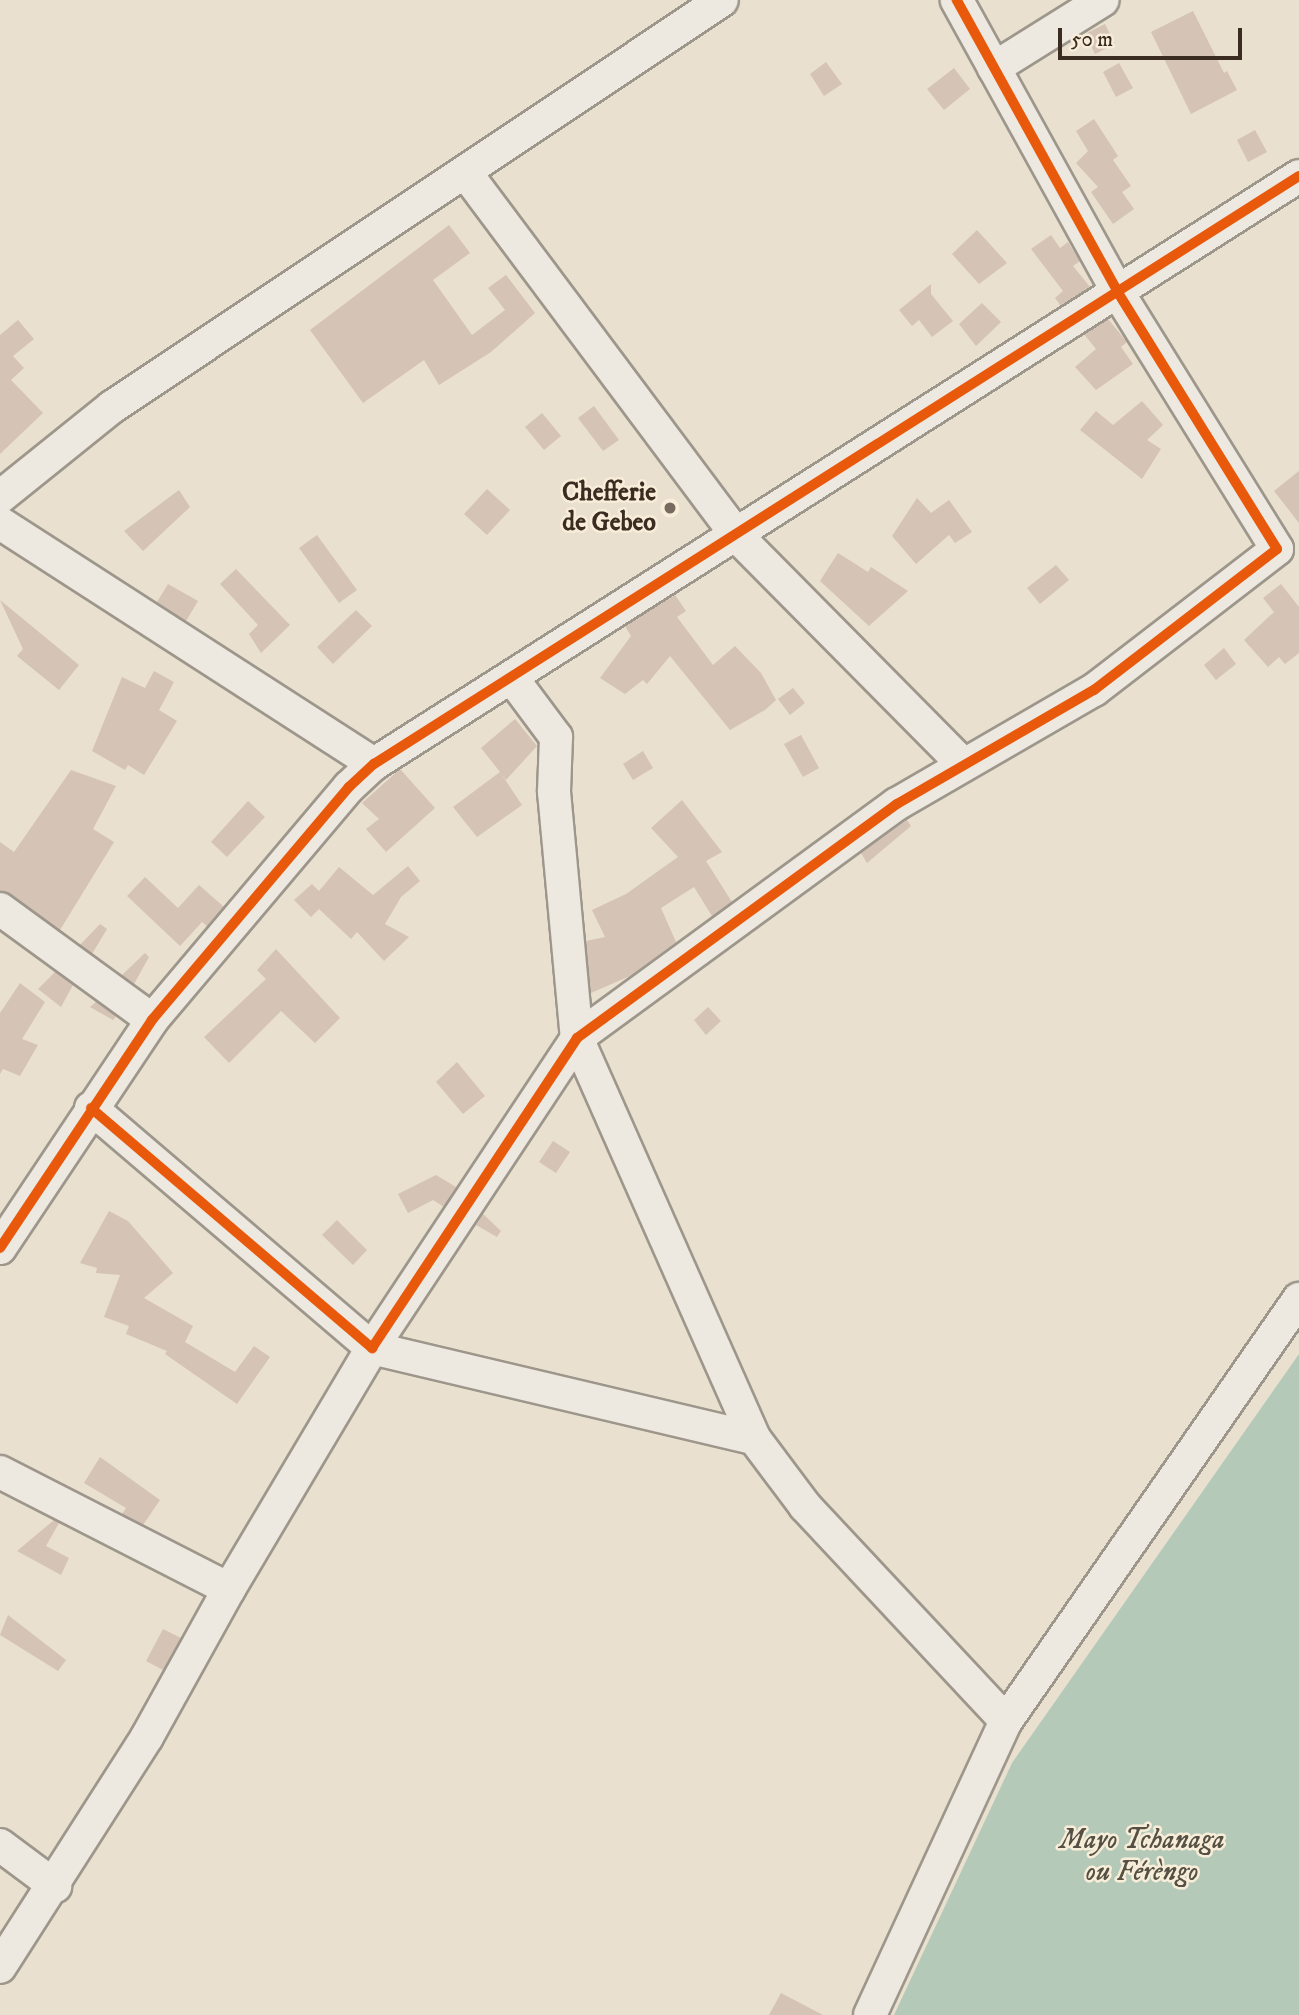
<!DOCTYPE html>
<meta charset="utf-8">
<style>
body{margin:0}
#map{position:relative;width:1299px;height:2015px;overflow:hidden;background:#e9e0cf;font-family:"IM FELL DW Pica",serif}
div>[style]{position:absolute}
[style*='--x']{left:calc(var(--x)*1px);top:calc(var(--y)*1px);width:calc(var(--w)*1px);rotate:calc(var(--a)*1deg)}
.water>*{inset:0;background:#b4c9b8}
.building>*{inset:0;background:#d5c3b5}
.roads{filter:drop-shadow(2px 0 #9d968b) drop-shadow(-2px 0 #9d968b) drop-shadow(0 2px #9d968b) drop-shadow(0 -2px #9d968b)}
.minor>*{height:32px;margin:-16px;padding:0 16px;transform-origin:16px;border-radius:16px;background:#ede8e0}
.cycleway>*{height:10px;margin:-5px;padding:0 5px;transform-origin:5px;border-radius:5px;background:#e8590c}
.dots>*{width:19px;height:19px;translate:-50% -50%;box-sizing:border-box;border:4px solid #f8edd9;border-radius:50%}
span{translate:-50% -50%;white-space:nowrap;text-align:center;line-height:1.15;-webkit-text-stroke:5px #f8edd9;paint-order:stroke}
.poi-label{font-size:26px;color:#3b2c21;font-weight:700}
.right{translate:-100% -50%;text-align:right}
.water-label{font-size:28px;color:#545144;font-style:italic}
.scale{position:absolute;left:1058px;top:28px;width:184px;height:32px;box-sizing:border-box;border:4px solid #3b2c21;border-top:0;padding-left:9px;font-size:21px;line-height:24px;white-space:nowrap;color:#3b2c21;-webkit-text-stroke:5px #f8edd9;paint-order:stroke}
</style>
<div id="map">
<div class="water">
<i style="clip-path:polygon(1299px 1354px,1299px 2015px,894px 2015px,1012px 1763px)"></i>
</div>
<div class="building">
<i style="clip-path:polygon(1193px 11px,1224px 73px,1227px 71px,1237px 90px,1191px 114px,1151px 32px)"></i>
<i style="clip-path:polygon(1105px 24px,1115px 44px,1095px 54px,1085px 34px)"></i>
<i style="clip-path:polygon(826px 62px,842px 84px,824px 96px,810px 74px)"></i>
<i style="clip-path:polygon(1119px 63px,1133px 88px,1116px 97px,1103px 72px)"></i>
<i style="clip-path:polygon(954px 68px,970px 89px,944px 110px,927px 89px)"></i>
<i style="clip-path:polygon(1094px 119px,1118px 156px,1113px 160px,1131px 186px,1122px 192px,1134px 209px,1113px 224px,1091px 192px,1098px 187px,1076px 163px,1088px 151px,1076px 131px)"></i>
<i style="clip-path:polygon(1255px 130px,1267px 152px,1248px 162px,1237px 140px)"></i>
<i style="clip-path:polygon(449px 225px,470px 253px,433px 280px,472px 335px,505px 310px,488px 288px,506px 275px,535px 313px,491px 352px,439px 385px,424px 360px,363px 403px,310px 330px)"></i>
<i style="clip-path:polygon(977px 230px,1007px 263px,979px 284px,952px 254px)"></i>
<i style="clip-path:polygon(1051px 235px,1060px 248px,1068px 242px,1080px 261px,1073px 266px,1090px 287px,1061px 306px,1055px 298px,1063px 291px,1031px 249px)"></i>
<i style="clip-path:polygon(931px 284px,931px 294px,953px 321px,932px 337px,919px 320px,912px 326px,899px 310px)"></i>
<i style="clip-path:polygon(982px 303px,1001px 322px,976px 346px,959px 324px)"></i>
<i style="clip-path:polygon(1108px 319px,1127px 342px,1121px 347px,1133px 364px,1096px 390px,1075px 367px,1096px 349px,1084px 334px)"></i>
<i style="clip-path:polygon(18px 320px,34px 339px,13px 356px,24px 368px,11px 380px,43px 413px,0 454px,0 335px)"></i>
<i style="clip-path:polygon(1142px 401px,1163px 425px,1147px 440px,1161px 449px,1142px 479px,1080px 430px,1096px 411px,1113px 425px)"></i>
<i style="clip-path:polygon(594px 406px,619px 440px,603px 451px,578px 418px)"></i>
<i style="clip-path:polygon(542px 413px,561px 436px,544px 450px,525px 427px)"></i>
<i style="clip-path:polygon(1299px 471px,1299px 523px,1274px 491px)"></i>
<i style="clip-path:polygon(487px 489px,510px 510px,487px 535px,464px 514px)"></i>
<i style="clip-path:polygon(179px 490px,190px 507px,143px 551px,124px 531px)"></i>
<i style="clip-path:polygon(917px 498px,931px 513px,949px 500px,972px 532px,955px 543px,949px 535px,916px 564px,892px 536px)"></i>
<i style="clip-path:polygon(317px 535px,357px 590px,339px 603px,299px 548px)"></i>
<i style="clip-path:polygon(838px 553px,868px 572px,871px 567px,908px 591px,869px 626px,820px 581px)"></i>
<i style="clip-path:polygon(1056px 565px,1069px 580px,1040px 604px,1027px 588px)"></i>
<i style="clip-path:polygon(236px 569px,290px 625px,261px 653px,249px 634px,258px 625px,220px 584px)"></i>
<i style="clip-path:polygon(168px 584px,198px 601px,186px 621px,157px 602px)"></i>
<i style="clip-path:polygon(1281px 584px,1299px 607px,1299px 653px,1285px 664px,1279px 657px,1268px 667px,1244px 640px,1274px 612px,1263px 598px)"></i>
<i style="clip-path:polygon(675px 595px,686px 611px,677px 617px,713px 665px,735px 646px,761px 673px,776px 700px,765px 710px,730px 730px,670px 656px,647px 684px,643px 680px,625px 694px,600px 678px,631px 636px,625px 626px)"></i>
<i style="clip-path:polygon(0 600px,79px 665px,59px 690px,17px 656px,23px 649px)"></i>
<i style="clip-path:polygon(356px 610px,372px 626px,333px 664px,317px 647px)"></i>
<i style="clip-path:polygon(1224px 648px,1236px 664px,1216px 680px,1204px 665px)"></i>
<i style="clip-path:polygon(154px 671px,174px 682px,159px 710px,177px 721px,144px 775px,128px 765px,125px 770px,92px 751px,122px 677px,145px 688px)"></i>
<i style="clip-path:polygon(793px 688px,805px 703px,790px 715px,778px 699px)"></i>
<i style="clip-path:polygon(515px 719px,537px 746px,506px 780px,500px 772px,522px 805px,477px 837px,453px 807px,500px 772px,481px 748px)"></i>
<i style="clip-path:polygon(801px 735px,819px 768px,803px 777px,784px 744px)"></i>
<i style="clip-path:polygon(643px 751px,653px 768px,633px 780px,623px 764px)"></i>
<i style="clip-path:polygon(400px 769px,435px 808px,386px 852px,366px 829px,379px 819px,362px 803px)"></i>
<i style="clip-path:polygon(71px 770px,116px 786px,93px 829px,114px 842px,60px 930px,0 891px,0 842px,14px 852px)"></i>
<i style="clip-path:polygon(682px 800px,722px 852px,706px 861px,732px 902px,712px 916px,694px 887px,661px 908px,676px 942px,630px 976px,591px 993px,586px 941px,605px 937px,592px 910px,626px 894px,678px 857px,651px 828px)"></i>
<i style="clip-path:polygon(248px 801px,265px 817px,227px 857px,211px 842px)"></i>
<i style="clip-path:polygon(907px 820px,911px 826px,867px 863px,861px 853px)"></i>
<i style="clip-path:polygon(408px 866px,420px 881px,401px 897px,385px 924px,409px 937px,384px 961px,357px 932px,351px 939px,319px 909px,311px 917px,294px 900px,312px 884px,319px 891px,339px 867px,373px 895px)"></i>
<i style="clip-path:polygon(145px 877px,178px 908px,199px 885px,224px 907px,207px 926px,202px 922px,180px 946px,127px 896px)"></i>
<i style="clip-path:polygon(100px 924px,107px 929px,92px 954px,80px 945px)"></i>
<i style="clip-path:polygon(276px 949px,340px 1018px,315px 1043px,281px 1011px,229px 1063px,204px 1037px,266px 979px,257px 970px)"></i>
<i style="clip-path:polygon(145px 953px,149px 957px,134px 984px,122px 975px)"></i>
<i style="clip-path:polygon(55px 972px,73px 985px,61px 1007px,38px 989px)"></i>
<i style="clip-path:polygon(20px 983px,45px 1002px,22px 1039px,38px 1045px,20px 1076px,3px 1069px,0 1074px,0 1013px)"></i>
<i style="clip-path:polygon(96px 1002px,116px 1016px,113px 1020px,90px 1007px)"></i>
<i style="clip-path:polygon(708px 1007px,721px 1021px,706px 1035px,694px 1020px)"></i>
<i style="clip-path:polygon(457px 1062px,485px 1096px,463px 1114px,436px 1082px)"></i>
<i style="clip-path:polygon(553px 1141px,570px 1152px,556px 1173px,539px 1162px)"></i>
<i style="clip-path:polygon(436px 1175px,456px 1187px,444px 1207px,433px 1200px,408px 1213px,398px 1194px)"></i>
<i style="clip-path:polygon(109px 1211px,128px 1221px,173px 1273px,144px 1298px,193px 1326px,185px 1342px,235px 1372px,254px 1346px,270px 1357px,237px 1404px,165px 1354px,167px 1351px,126px 1334px,129px 1326px,104px 1317px,120px 1275px,96px 1273px,97px 1268px,80px 1263px)"></i>
<i style="clip-path:polygon(483px 1214px,501px 1231px,497px 1237px,476px 1225px)"></i>
<i style="clip-path:polygon(337px 1220px,367px 1250px,353px 1265px,322px 1235px)"></i>
<i style="clip-path:polygon(100px 1457px,160px 1500px,143px 1525px,122px 1514px,126px 1508px,84px 1483px)"></i>
<i style="clip-path:polygon(54px 1520px,59px 1523px,46px 1546px,69px 1558px,61px 1575px,17px 1551px)"></i>
<i style="clip-path:polygon(8px 1615px,66px 1660px,58px 1671px,0 1635px)"></i>
<i style="clip-path:polygon(163px 1629px,181px 1638px,163px 1670px,146px 1661px)"></i>
<i style="clip-path:polygon(781px 1993px,823px 2015px,769px 2015px)"></i>
</div>
<div class="roads">
<div class="minor">
<i style="--x:994;--y:68;--w:128;--a:-32"></i>
<i style="--x:465;--y:172;--w:454;--a:53.2"></i>
<i style="--x:737;--y:536;--w:320;--a:45.3"></i>
<i style="--x:0;--y:497;--w:144;--a:-38.8"></i>
<i style="--x:112;--y:407;--w:733;--a:-33.71"></i>
<i style="--x:0;--y:523;--w:445;--a:32.8"></i>
<i style="--x:512;--y:678;--w:74;--a:53.3"></i>
<i style="--x:556;--y:737;--w:55;--a:92.1"></i>
<i style="--x:554;--y:792;--w:247;--a:84.7"></i>
<i style="--x:577;--y:1038;--w:437;--a:66.1"></i>
<i style="--x:0;--y:909;--w:188;--a:36.1"></i>
<i style="--x:91;--y:1108;--w:370;--a:40.5"></i>
<i style="--x:372;--y:1348;--w:372;--a:-56.5"></i>
<i style="--x:577;--y:1038;--w:396;--a:-36.2"></i>
<i style="--x:897;--y:804;--w:228;--a:-30.1"></i>
<i style="--x:1094;--y:690;--w:231;--a:-37.6"></i>
<i style="--x:1277;--y:549;--w:300;--a:-121.8"></i>
<i style="--x:1119;--y:294;--w:336;--a:-118.9"></i>
<i style="--x:0;--y:1248;--w:274;--a:-56.3"></i>
<i style="--x:152;--y:1020;--w:305;--a:-49.8"></i>
<i style="--x:349;--y:787;--w:34;--a:-43"></i>
<i style="--x:374;--y:764;--w:1096;--a:-32.44"></i>
<i style="--x:0;--y:1472;--w:257;--a:27.1"></i>
<i style="--x:229;--y:1589;--w:169;--a:119"></i>
<i style="--x:147;--y:1737;--w:273;--a:122.6"></i>
<i style="--x:229;--y:1589;--w:280;--a:-59.3"></i>
<i style="--x:372;--y:1348;--w:392;--a:13.3"></i>
<i style="--x:754;--y:1438;--w:85;--a:53.1"></i>
<i style="--x:805;--y:1506;--w:294;--a:46.9"></i>
<i style="--x:1006;--y:1721;--w:514;--a:-55.23"></i>
<i style="--x:0;--y:1845;--w:69;--a:36.7"></i>
<i style="--x:870;--y:2015;--w:324;--a:-65.2"></i>
</div>
</div>
<div class="cycleway">
<i style="--x:91;--y:1108;--w:370;--a:40.5"></i>
<i style="--x:372;--y:1348;--w:372;--a:-56.5"></i>
<i style="--x:577;--y:1038;--w:396;--a:-36.2"></i>
<i style="--x:897;--y:804;--w:228;--a:-30.1"></i>
<i style="--x:1094;--y:690;--w:231;--a:-37.6"></i>
<i style="--x:1277;--y:549;--w:300;--a:-121.8"></i>
<i style="--x:1119;--y:294;--w:336;--a:-118.9"></i>
<i style="--x:0;--y:1248;--w:274;--a:-56.3"></i>
<i style="--x:152;--y:1020;--w:305;--a:-49.8"></i>
<i style="--x:349;--y:787;--w:34;--a:-43"></i>
<i style="--x:374;--y:764;--w:1096;--a:-32.44"></i>
</div>
<div class="dots">
<i style="left:670px;top:508px;background:#786b5e"></i>
</div>
<div class="poi-label">
<span class="right" style="left:656px;top:508px">Chefferie<br>de Gebeo</span>
</div>
<div class="water-label">
<span style="left:1142px;top:1856px">Mayo Tchanaga<br>ou Férèngo</span>
</div>
<div class="scale">50 m</div>
</div>
